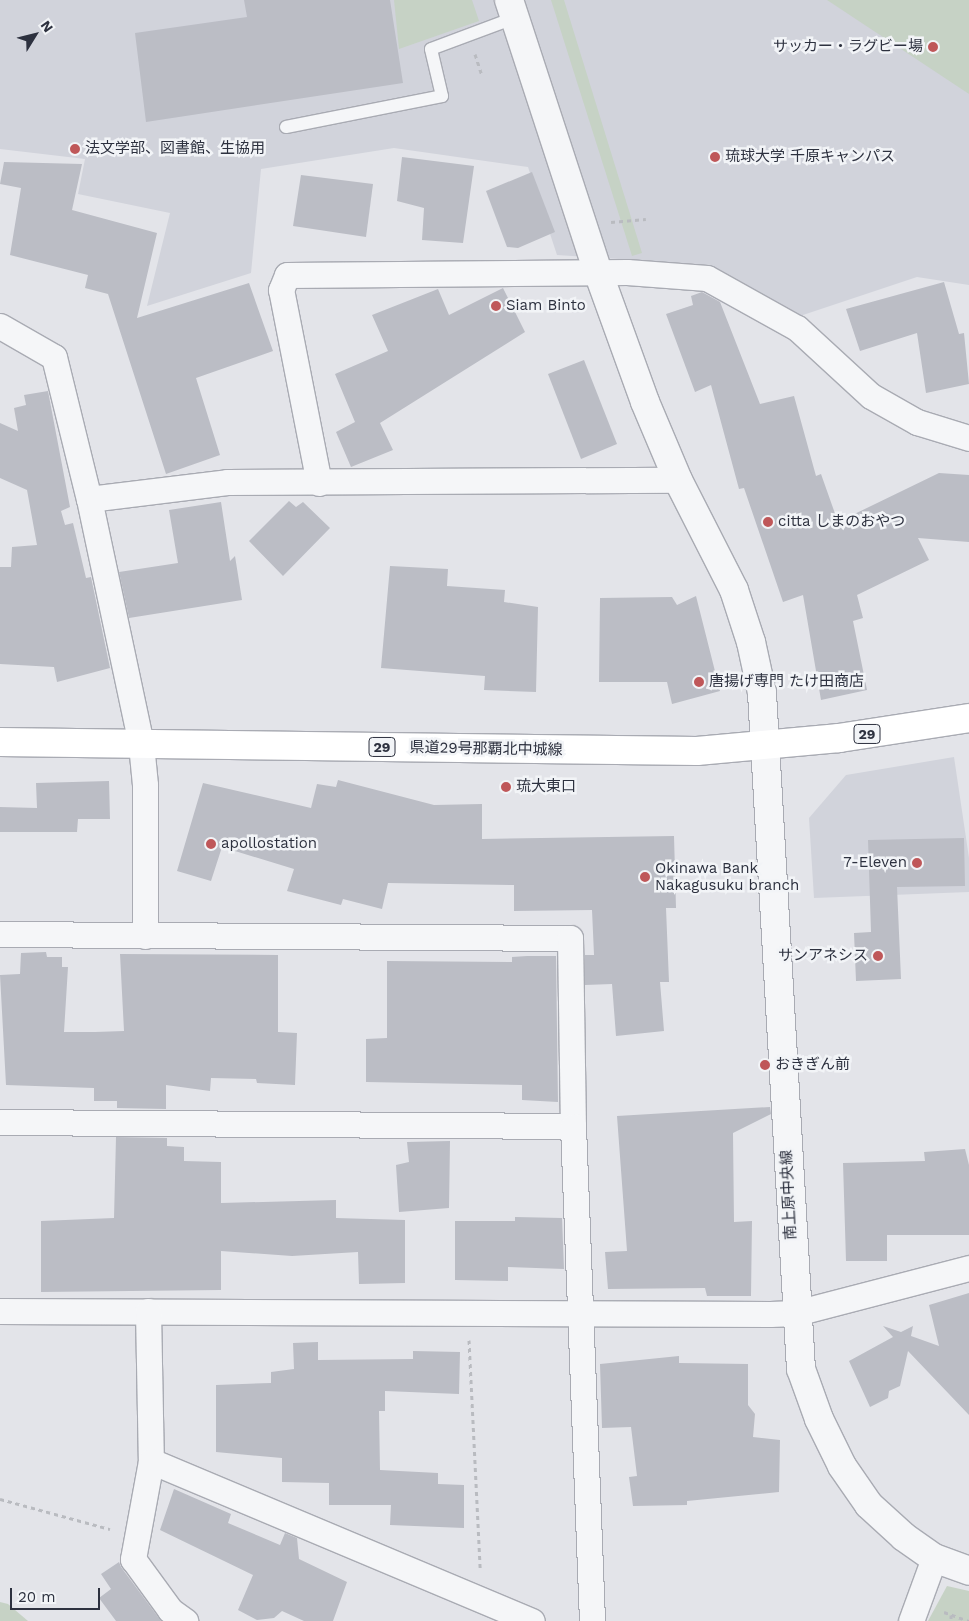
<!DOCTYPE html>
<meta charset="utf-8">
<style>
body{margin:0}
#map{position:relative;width:969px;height:1621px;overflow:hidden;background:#e3e4e9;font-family:"Work Sans","Noto Sans JP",sans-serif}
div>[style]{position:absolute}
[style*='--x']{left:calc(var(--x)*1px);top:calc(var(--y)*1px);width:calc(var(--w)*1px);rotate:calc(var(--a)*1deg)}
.built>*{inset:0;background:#d1d3db}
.green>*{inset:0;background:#c6d2c5}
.building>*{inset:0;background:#bbbdc5}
.path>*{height:3px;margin-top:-1.5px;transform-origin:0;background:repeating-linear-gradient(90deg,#b9bbc0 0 4px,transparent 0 8px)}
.roads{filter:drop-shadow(1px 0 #a9abb3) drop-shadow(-1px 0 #a9abb3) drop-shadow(0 1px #a9abb3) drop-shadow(0 -1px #a9abb3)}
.service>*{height:12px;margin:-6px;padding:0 6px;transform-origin:6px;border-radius:6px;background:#f5f6f8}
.minor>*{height:25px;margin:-12.5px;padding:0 12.5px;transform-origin:12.5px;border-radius:12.5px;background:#f5f6f8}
.tertiary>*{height:28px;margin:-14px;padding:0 14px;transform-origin:14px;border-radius:14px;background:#f5f6f8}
.primary>*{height:28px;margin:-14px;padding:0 14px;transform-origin:14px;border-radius:14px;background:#fff}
.dots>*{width:14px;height:14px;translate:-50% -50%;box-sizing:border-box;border:2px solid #f2f4f7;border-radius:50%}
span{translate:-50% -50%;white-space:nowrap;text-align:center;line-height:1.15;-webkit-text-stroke:5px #f2f4f7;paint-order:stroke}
.shield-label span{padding:1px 4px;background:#f2f4f7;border:1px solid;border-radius:4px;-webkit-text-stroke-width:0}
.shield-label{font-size:14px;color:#2d313f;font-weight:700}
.poi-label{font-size:15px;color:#2d313f}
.right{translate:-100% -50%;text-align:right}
.left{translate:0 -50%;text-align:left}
.street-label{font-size:15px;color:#2d313f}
.north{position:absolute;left:10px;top:10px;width:50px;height:50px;-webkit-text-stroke:4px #f2f4f7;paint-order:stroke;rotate:54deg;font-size:14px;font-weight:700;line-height:20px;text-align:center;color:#2d313f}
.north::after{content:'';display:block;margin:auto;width:18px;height:22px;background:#2d313f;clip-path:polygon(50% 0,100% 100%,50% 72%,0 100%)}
.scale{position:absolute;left:10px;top:1588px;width:90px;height:22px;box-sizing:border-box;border:2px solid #2d313f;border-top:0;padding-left:6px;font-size:15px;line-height:18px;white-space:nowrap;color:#2d313f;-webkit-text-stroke:4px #f2f4f7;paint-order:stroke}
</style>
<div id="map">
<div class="built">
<i style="clip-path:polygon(0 0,969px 0,969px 285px,917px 277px,800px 316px,711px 265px,557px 255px,528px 167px,394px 148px,261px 169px,251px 273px,147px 306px,170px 213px,78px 194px,85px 159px,0 149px)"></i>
<i style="clip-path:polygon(954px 757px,969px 858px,969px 892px,814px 898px,809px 818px,846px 775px)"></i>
</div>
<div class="green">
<i style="clip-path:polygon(394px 0,472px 0,479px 21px,399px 49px)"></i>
<i style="clip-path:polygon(551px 0,564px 0,642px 253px,632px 256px)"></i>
<i style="clip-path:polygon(827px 0,969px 0,969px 94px)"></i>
<i style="clip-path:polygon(947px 1586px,969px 1591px,969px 1621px,928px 1621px)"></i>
<i style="clip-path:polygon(0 1602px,8px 1604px,28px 1621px,0 1621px)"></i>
</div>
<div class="building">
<i style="clip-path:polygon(244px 0,390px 0,403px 83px,146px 122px,135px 33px,247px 17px)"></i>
<i style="clip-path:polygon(402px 157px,474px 166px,463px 243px,422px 240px,424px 208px,397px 201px)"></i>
<i style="clip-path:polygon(4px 162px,82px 164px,72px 210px,157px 233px,137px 318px,249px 283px,273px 351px,196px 378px,220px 455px,166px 474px,108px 294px,85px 288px,88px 275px,10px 255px,21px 188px,0 184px)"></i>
<i style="clip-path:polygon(532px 172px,555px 232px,518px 248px,507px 247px,486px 191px)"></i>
<i style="clip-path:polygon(301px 175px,373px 184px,366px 237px,293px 226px)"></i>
<i style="clip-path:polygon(944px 282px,959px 334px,964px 333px,969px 384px,926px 393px,917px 333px,860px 351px,846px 309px)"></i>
<i style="clip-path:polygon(503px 288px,525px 332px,380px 423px,393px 450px,351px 467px,336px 432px,355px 422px,335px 374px,388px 351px,372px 315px,438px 289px,449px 315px)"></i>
<i style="clip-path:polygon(702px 292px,720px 302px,760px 404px,794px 396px,816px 476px,821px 474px,838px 522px,939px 473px,969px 475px,969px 542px,918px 538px,929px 560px,857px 595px,863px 618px,853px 621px,867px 690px,821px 700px,803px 595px,783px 602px,744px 488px,739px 489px,711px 385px,695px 392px,666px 314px,693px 305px,691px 296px)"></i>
<i style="clip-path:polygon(584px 360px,617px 444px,581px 459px,548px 374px)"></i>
<i style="clip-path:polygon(48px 391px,70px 507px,61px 511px,65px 525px,73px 523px,86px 578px,91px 577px,110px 668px,57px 682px,54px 667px,0 664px,0 567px,11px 567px,12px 547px,37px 545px,27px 490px,0 478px,0 423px,18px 431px,14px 408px,26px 405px,24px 395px)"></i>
<i style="clip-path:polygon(289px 501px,296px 507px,303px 502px,330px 528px,283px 576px,249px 541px)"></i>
<i style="clip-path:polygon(221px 502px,230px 561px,235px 556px,242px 600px,129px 618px,119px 572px,178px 563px,169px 510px)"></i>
<i style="clip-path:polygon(390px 566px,448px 569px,447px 586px,505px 590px,504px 602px,538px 607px,536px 692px,484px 690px,485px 676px,381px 668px)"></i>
<i style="clip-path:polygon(696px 596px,720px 691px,672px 704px,667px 682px,599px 682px,600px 598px,672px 597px,677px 605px)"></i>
<i style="clip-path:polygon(338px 780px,434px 805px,482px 804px,482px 839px,674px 836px,676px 908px,666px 908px,669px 982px,660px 982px,664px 1031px,616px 1036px,612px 984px,585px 985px,585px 955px,594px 955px,592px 910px,514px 911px,514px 885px,388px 883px,382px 909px,343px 899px,341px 905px,287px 891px,294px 869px,222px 847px,211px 881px,177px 871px,203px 783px,311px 808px,317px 784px,336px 787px)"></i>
<i style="clip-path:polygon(109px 781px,110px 819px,78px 819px,77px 832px,0 832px,0 807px,37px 808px,36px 783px)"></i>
<i style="clip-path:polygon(964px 838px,965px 886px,897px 887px,901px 979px,856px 981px,854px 933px,871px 932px,868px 840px)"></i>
<i style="clip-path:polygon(46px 952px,47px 957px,62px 957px,62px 967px,68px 967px,64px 1032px,95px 1032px,124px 1031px,120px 954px,278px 955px,278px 1032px,297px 1033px,295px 1085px,257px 1083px,256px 1079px,211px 1078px,210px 1091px,166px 1085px,166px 1109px,117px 1108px,117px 1101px,94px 1101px,94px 1088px,6px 1085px,0 975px,20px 974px,21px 953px)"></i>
<i style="clip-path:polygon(527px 956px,556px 956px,558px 1102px,522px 1100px,522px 1085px,366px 1082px,366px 1039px,387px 1038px,387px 961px,512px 962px,512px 957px)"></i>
<i style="clip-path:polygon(770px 1107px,771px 1114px,733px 1133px,734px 1222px,752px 1221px,751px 1296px,707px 1296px,705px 1288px,608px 1289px,605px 1252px,627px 1251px,617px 1116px)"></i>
<i style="clip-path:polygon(116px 1137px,167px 1138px,167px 1146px,184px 1147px,184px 1161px,221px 1162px,221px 1203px,336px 1200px,336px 1218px,405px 1220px,405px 1283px,359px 1284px,358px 1252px,292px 1256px,221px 1251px,221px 1290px,41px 1292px,41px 1221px,114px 1218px)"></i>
<i style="clip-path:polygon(450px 1141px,449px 1208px,399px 1212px,396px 1165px,409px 1162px,407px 1142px)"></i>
<i style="clip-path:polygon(965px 1149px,969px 1165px,969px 1235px,887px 1235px,887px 1261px,846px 1261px,843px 1163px,925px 1161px,924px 1152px)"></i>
<i style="clip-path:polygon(515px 1217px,562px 1218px,564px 1269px,508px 1267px,508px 1281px,455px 1280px,455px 1221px,515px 1221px)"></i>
<i style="clip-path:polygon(969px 1293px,969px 1415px,908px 1351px,900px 1386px,889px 1391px,888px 1398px,870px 1407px,849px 1361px,893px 1337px,883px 1326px,901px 1332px,913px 1326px,911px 1336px,939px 1346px,929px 1305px)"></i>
<i style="clip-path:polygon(318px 1342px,318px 1360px,413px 1359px,413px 1351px,460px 1352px,459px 1394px,385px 1391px,385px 1411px,379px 1411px,380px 1470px,438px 1473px,438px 1484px,464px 1485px,464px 1528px,390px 1525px,391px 1505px,329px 1505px,329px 1483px,282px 1482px,282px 1458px,216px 1452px,216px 1385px,271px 1383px,271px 1372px,294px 1369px,293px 1343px)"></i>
<i style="clip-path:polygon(679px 1356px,679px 1363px,748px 1364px,748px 1405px,755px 1414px,753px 1437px,780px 1440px,779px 1492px,687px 1501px,687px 1505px,633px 1506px,629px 1477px,637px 1476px,631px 1427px,602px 1428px,600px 1364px)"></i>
<i style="clip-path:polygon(174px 1489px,231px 1514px,228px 1523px,280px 1545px,285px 1533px,297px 1538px,299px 1559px,347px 1582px,333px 1621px,304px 1621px,282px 1611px,274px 1618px,257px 1620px,238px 1610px,253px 1575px,160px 1530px)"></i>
<i style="clip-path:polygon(119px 1562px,121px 1567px,161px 1621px,116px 1621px,99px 1598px,111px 1589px,101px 1574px)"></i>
</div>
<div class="path">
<i style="--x:475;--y:54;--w:22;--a:72"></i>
<i style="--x:611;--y:222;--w:35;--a:-5"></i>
<i style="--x:469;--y:1340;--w:229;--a:87.2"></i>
<i style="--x:0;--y:1499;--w:114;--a:15.3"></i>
<i style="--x:944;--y:1612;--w:27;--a:20"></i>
<i style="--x:951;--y:1615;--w:6;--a:90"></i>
</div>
<div class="roads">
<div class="service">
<i style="--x:286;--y:127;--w:159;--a:-11.2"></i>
<i style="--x:442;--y:96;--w:48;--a:-103.2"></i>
<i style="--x:431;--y:49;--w:89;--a:-20.5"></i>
</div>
<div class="minor">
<i style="--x:0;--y:326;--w:62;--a:29.9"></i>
<i style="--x:54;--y:357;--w:146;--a:76.2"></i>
<i style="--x:89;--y:499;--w:250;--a:78"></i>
<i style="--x:141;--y:744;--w:41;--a:84.4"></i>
<i style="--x:145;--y:785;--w:151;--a:90"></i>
<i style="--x:319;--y:483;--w:197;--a:-101.1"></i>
<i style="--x:281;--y:290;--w:16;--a:-68"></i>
<i style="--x:287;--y:275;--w:340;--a:-0.5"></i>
<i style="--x:627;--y:272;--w:80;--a:4.3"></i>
<i style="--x:707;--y:278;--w:103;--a:29.1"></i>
<i style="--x:797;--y:328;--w:100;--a:42.6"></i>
<i style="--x:871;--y:396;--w:53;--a:29.5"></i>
<i style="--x:917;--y:422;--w:54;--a:17.1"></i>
<i style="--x:89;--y:499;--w:139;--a:-7"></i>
<i style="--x:227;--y:482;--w:451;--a:-0.3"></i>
<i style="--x:0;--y:934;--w:570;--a:0.4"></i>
<i style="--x:570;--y:938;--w:188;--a:89.1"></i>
<i style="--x:0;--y:1122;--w:573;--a:0.4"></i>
<i style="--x:573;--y:1126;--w:495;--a:87.8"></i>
<i style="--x:0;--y:1311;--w:770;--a:0.22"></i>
<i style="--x:770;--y:1314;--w:26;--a:-2"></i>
<i style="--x:796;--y:1313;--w:179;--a:-14.6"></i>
<i style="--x:148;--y:1311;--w:150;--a:88.9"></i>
<i style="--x:151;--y:1461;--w:413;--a:22.8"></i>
<i style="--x:151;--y:1461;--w:100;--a:100.4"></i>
<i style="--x:133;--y:1559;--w:63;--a:54"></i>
<i style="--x:170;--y:1610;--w:19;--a:36"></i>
<i style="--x:911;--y:1621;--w:67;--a:-69.9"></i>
</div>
<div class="tertiary">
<i style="--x:509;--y:0;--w:286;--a:71.9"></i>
<i style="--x:598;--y:272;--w:138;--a:70.1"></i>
<i style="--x:645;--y:402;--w:85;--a:67.1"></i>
<i style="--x:678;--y:480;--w:123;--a:63"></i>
<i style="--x:734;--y:590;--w:55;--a:71.9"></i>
<i style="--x:751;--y:642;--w:52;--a:77.8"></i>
<i style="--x:762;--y:693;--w:677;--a:86.7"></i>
<i style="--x:801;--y:1369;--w:53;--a:70.2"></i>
<i style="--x:819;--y:1419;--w:52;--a:63.9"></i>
<i style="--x:842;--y:1466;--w:47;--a:55.3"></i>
<i style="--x:869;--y:1505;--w:47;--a:42.4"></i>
<i style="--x:904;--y:1537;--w:37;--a:35"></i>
<i style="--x:934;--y:1558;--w:37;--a:20"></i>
</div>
<div class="primary">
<i style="--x:0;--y:742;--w:697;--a:0.74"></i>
<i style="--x:697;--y:751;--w:143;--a:-5.2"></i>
<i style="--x:839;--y:738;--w:132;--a:-8.7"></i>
</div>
</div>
<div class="dots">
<i style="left:933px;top:47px;background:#bf5759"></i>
<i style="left:75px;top:149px;background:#bf5759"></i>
<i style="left:715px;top:157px;background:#bf5759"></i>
<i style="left:496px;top:306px;background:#bf5759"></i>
<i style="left:768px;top:522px;background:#bf5759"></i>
<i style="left:699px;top:682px;background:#bf5759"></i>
<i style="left:506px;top:787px;background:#bf5759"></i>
<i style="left:211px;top:844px;background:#bf5759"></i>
<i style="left:917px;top:863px;background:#bf5759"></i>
<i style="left:645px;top:877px;background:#bf5759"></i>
<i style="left:878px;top:956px;background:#bf5759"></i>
<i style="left:765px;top:1065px;background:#bf5759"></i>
</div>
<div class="shield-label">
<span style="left:867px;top:734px">29</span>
<span style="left:382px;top:747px">29</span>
</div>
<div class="poi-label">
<span class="right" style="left:923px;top:47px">サッカー・ラグビー場</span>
<span class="left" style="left:85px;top:149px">法文学部、図書館、生協用</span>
<span class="left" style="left:725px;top:157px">琉球大学 千原キャンパス</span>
<span class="left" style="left:506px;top:306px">Siam Binto</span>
<span class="left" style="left:778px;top:522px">citta しまのおやつ</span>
<span class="left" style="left:709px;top:682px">唐揚げ専門 たけ田商店</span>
<span class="left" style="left:516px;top:787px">琉大東口</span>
<span class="left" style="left:221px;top:844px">apollostation</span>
<span class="right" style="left:907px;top:863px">7-Eleven</span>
<span class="left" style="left:655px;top:877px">Okinawa Bank<br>Nakagusuku branch</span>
<span class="right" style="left:868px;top:956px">サンアネシス</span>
<span class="left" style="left:775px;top:1065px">おきぎん前</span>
</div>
<div class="street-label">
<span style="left:486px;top:749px;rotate:1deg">県道29号那覇北中城線</span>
<span style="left:789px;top:1195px;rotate:-93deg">南上原中央線</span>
</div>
<div class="north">N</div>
<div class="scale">20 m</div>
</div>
